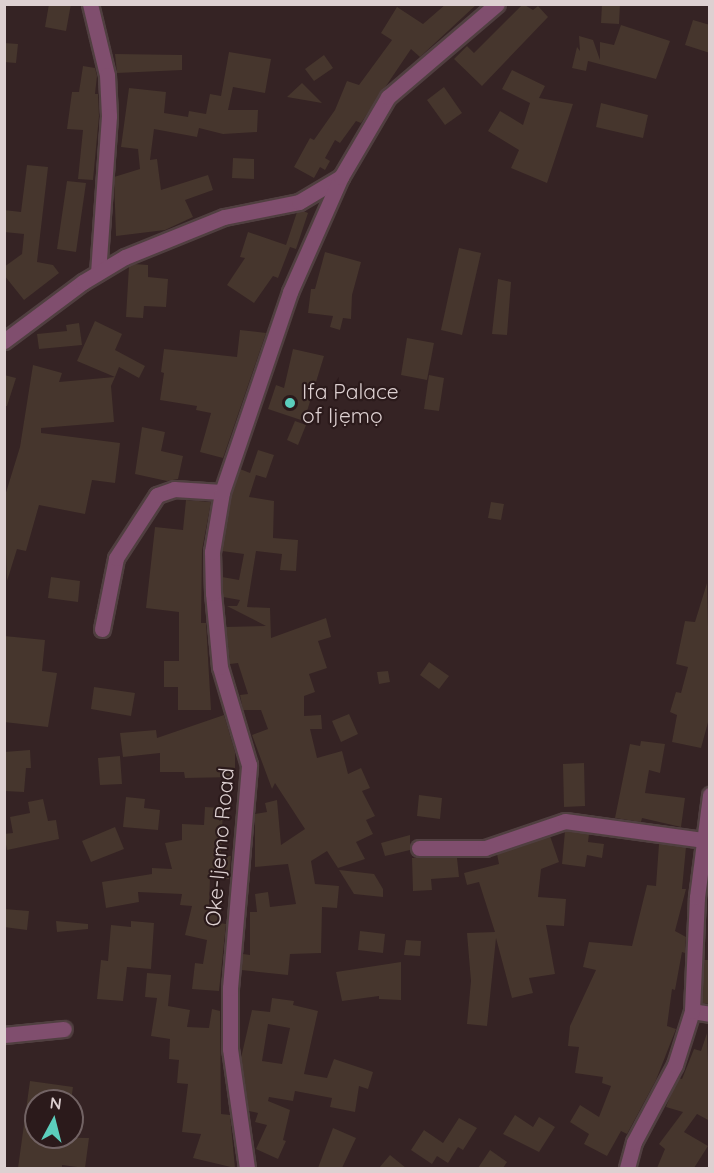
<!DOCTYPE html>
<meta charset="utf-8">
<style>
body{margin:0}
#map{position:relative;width:714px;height:1173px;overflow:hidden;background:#352324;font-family:Quicksand,sans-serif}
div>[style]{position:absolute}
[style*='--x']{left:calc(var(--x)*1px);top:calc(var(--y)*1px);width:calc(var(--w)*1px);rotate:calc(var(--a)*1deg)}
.building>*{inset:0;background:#46362d}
.roads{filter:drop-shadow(2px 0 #503f40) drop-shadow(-2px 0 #503f40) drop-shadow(0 2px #503f40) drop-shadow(0 -2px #503f40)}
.minor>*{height:15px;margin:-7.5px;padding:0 7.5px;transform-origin:7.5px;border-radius:7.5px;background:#804e6e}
.dots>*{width:16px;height:16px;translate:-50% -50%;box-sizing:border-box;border:3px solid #2b1a1b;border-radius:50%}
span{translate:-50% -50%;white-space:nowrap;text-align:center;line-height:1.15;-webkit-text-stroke:4.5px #2b1a1b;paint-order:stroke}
.poi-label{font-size:21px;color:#ddd0d1}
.left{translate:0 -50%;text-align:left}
.street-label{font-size:21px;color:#ddd0d1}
.frame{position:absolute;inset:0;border:6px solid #ddd0d1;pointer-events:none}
.north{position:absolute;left:24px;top:1089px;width:60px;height:60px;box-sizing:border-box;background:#2b1a1b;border:2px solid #726364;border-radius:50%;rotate:7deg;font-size:16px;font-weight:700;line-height:24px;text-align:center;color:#ddd0d1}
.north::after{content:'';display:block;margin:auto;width:21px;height:27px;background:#5bcebc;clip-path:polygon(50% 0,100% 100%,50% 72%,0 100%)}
</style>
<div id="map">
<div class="building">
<i style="clip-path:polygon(49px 4px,71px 4px,66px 31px,45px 27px)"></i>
<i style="clip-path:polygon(446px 4px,477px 4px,420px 57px,411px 49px,361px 123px,356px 121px,340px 143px,335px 140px,325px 158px,330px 161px,325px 170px,320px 167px,314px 178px,294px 167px,310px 138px,314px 140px,335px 110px,347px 81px,359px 85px,392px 40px,381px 33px,397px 7px,423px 24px)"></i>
<i style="clip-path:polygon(523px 4px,533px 10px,538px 6px,548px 17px,482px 86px,454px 59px,467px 46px,474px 53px)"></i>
<i style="clip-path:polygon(602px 4px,620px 4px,619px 24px,601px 23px)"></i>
<i style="clip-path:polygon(693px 20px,710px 25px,710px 53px,685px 45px)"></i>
<i style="clip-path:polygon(621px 25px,670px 41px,656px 79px,588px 61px,586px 71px,572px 68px,577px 47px,580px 51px,579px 36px,593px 40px,600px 60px,600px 42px,614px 45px)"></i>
<i style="clip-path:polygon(4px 43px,18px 44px,16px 63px,4px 62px)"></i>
<i style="clip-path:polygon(229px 52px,271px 59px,265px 93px,233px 87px,228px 110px,258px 110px,257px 132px,223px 134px,199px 128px,197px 137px,154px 129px,150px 160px,157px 159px,161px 190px,208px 175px,213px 190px,185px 200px,193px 217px,165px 230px,116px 236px,114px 177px,140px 169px,138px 149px,121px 147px,129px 88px,166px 92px,164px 113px,188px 117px,189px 111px,206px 114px,210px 94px,221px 96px)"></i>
<i style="clip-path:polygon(115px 54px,182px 55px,182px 70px,117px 73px)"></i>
<i style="clip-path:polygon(324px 55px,333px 68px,314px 81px,305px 69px)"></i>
<i style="clip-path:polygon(83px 66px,95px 68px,97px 76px,95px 94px,98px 94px,99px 116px,93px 180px,78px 179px,83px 130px,67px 129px,72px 92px,79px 92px)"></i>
<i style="clip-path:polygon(512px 70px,545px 86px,539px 98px,573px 104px,547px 183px,511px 168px,519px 150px,488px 131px,500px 111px,523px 125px,530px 103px,502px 89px)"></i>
<i style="clip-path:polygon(302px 83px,322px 103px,287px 97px)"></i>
<i style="clip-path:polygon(444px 87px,462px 113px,445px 125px,427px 100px)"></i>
<i style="clip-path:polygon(601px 103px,648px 115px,643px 138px,596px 127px)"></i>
<i style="clip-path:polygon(233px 158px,254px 159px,254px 179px,232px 178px)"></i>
<i style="clip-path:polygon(27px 165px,48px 167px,37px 262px,53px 265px,59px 273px,24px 300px,4px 275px,4px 267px,22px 254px,24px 234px,4px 232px,4px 210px,21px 212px)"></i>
<i style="clip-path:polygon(67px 181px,86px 183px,76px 252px,57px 249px)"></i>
<i style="clip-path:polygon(303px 211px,308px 213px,296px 249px,290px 247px,278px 278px,273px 276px,254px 303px,227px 285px,245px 258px,240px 257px,248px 232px,286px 245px,297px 212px)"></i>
<i style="clip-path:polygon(459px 248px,481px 253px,462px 335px,441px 330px)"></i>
<i style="clip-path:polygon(325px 252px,361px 262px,352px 295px,351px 319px,343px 318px,340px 330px,330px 327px,333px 316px,308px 313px,311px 289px,315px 289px)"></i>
<i style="clip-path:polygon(134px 264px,148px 265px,148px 277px,168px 279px,166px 307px,144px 306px,143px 318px,126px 317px,129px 266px)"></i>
<i style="clip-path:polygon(498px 279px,511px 282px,507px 335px,492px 334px)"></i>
<i style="clip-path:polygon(95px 321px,122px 334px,115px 350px,145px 366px,139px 378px,119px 367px,115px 377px,77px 361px)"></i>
<i style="clip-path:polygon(79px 323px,82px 345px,39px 349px,37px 334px,67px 331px,66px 325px)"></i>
<i style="clip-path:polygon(240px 330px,266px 333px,223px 458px,200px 452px,211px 413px,196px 410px,197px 406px,160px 400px,164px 373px,161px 372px,164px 349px,237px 357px)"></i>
<i style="clip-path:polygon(407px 338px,434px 343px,427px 380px,401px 375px)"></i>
<i style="clip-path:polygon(293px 349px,324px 356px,304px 421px,268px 409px,276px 385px,284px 388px)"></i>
<i style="clip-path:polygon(33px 365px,62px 373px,59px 382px,115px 377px,111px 386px,114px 422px,41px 428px,41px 433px,120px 443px,115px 483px,92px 480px,85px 514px,39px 505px,26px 551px,17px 549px,7px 581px,4px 499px,20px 447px)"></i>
<i style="clip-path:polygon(4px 375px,16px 378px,7px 406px,4px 406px)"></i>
<i style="clip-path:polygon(429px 375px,444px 378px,439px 411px,424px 409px)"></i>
<i style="clip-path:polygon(295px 421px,306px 425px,298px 445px,287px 440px)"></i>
<i style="clip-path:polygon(142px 427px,165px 432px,161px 451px,183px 456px,178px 479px,167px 481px,135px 474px)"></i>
<i style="clip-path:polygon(258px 450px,274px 455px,266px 478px,256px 475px,249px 497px,274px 501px,273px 538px,298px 540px,296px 571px,280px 570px,282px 554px,256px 551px,247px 607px,270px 608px,271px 638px,326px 618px,331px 637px,318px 641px,327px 668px,309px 674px,315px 692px,304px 696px,304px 716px,321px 715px,322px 729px,310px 729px,317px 758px,342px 751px,348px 774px,361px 768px,370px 788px,362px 791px,375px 816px,366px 820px,373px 834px,356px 842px,365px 859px,338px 868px,327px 851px,311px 861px,315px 884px,339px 886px,337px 908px,322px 907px,321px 953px,290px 954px,288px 975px,241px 970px,243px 954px,250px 955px,250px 912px,257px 912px,255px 894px,268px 892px,270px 907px,296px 904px,288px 864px,255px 867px,255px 814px,267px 812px,265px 803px,277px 800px,281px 845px,305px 829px,275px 783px,272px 789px,252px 735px,268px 729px,261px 710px,243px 710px,240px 695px,248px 694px,238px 663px,230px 664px,226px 627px,266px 626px,227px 606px,237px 606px,240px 600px,223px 597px,223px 592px,222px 577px,239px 580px,244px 554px,222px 551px,231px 494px,240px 469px,250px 473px)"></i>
<i style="clip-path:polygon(186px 500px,211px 502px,202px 550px,201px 623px,206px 623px,211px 710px,178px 710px,178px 687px,164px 687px,164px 661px,179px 661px,179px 612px,146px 608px,155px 527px,183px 530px)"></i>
<i style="clip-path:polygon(491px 502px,504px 504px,501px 520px,488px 518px)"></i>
<i style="clip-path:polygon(51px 577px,80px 581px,78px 602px,48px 598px)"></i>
<i style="clip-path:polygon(707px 583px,710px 715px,701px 748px,672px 742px,677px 715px,670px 712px,676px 692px,681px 693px,688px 667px,676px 664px,685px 621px,695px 622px)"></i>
<i style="clip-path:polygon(4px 636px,45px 640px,42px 671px,57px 673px,48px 727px,4px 722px)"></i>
<i style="clip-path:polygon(429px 662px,449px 676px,439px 689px,420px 675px)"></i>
<i style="clip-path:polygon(388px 671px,390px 682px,379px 684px,377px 672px)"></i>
<i style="clip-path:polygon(94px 687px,135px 693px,131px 716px,91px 709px)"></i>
<i style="clip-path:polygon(349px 714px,358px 734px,341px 742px,332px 721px)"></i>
<i style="clip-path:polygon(224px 715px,235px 752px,235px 777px,185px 778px,184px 772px,160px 772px,160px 753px,123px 757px,120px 733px,156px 730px,157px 738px)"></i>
<i style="clip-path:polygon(641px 741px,665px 744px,660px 773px,649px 770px,645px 793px,685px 798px,681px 827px,642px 818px,641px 822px,615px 818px,630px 744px,640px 746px)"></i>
<i style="clip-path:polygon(30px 750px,31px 768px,26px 768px,24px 792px,4px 791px,4px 752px)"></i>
<i style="clip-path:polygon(120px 756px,122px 784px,100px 785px,98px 758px)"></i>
<i style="clip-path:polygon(584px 763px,585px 806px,564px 807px,563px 764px)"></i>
<i style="clip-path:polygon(419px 795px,442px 798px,440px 819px,417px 816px)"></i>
<i style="clip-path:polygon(126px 797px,145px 799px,144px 808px,160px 810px,158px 830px,123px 827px)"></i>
<i style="clip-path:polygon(43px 799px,48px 821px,56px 820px,59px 839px,7px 850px,4px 834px,13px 833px,10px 817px,30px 813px,28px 802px)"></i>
<i style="clip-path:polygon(205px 807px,223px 808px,221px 855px,231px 856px,229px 879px,210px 878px,209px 909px,220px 909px,219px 923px,226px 924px,219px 991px,192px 989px,195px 963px,203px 964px,207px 940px,185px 935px,192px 906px,180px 905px,182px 894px,138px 892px,139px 902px,106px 908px,102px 882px,152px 874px,152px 868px,172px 869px,165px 843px,182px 840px,182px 824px,204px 825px)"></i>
<i style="clip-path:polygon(115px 827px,124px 849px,91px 862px,82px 841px)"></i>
<i style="clip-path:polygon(565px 831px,589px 834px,588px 842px,604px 844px,602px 858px,587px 855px,585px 867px,562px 864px)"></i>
<i style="clip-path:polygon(410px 835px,410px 850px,385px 856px,381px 843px)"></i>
<i style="clip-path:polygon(550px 836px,559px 862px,541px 869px,538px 897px,566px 899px,564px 926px,546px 925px,555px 974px,529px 978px,533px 993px,512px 998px,496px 938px,487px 1026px,467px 1024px,471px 981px,467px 933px,495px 932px,479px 882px,467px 885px,464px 873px,499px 864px,497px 854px)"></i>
<i style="clip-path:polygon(659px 844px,686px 847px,682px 889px,686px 889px,675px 931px,686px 937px,685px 953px,682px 952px,675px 990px,672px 989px,667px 1026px,676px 1029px,656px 1080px,627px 1134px,621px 1131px,607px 1156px,584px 1144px,589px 1134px,570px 1122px,580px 1105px,599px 1117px,611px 1086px,602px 1083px,603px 1077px,575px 1073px,579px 1047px,568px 1046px,570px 1026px,596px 970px,583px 967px,589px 942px,632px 946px,647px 885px,656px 886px)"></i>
<i style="clip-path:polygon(412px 858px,457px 858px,459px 877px,431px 879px,432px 890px,413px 891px)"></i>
<i style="clip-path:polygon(339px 870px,374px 874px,383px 889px,383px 897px,354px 894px)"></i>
<i style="clip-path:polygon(4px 909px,29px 911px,27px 930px,4px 927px)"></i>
<i style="clip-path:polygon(56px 921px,88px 924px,88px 929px,57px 932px)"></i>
<i style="clip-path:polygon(131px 921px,154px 923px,151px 969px,127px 967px,123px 1001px,97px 999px,101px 960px,108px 961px,111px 925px,131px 927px)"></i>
<i style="clip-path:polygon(360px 931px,385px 934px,383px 953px,358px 950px)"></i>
<i style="clip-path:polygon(406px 940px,421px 941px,420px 956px,404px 955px)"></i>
<i style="clip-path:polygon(704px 960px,710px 960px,710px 1004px,702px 1003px)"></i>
<i style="clip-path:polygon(401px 962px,401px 1000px,379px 999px,379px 996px,342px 1001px,336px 972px)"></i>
<i style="clip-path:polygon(147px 973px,171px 975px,168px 1006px,190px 1010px,187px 1027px,209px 1028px,212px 1009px,220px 1011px,221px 1114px,230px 1115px,235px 1168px,193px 1158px,201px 1134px,182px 1132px,188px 1084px,177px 1083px,179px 1060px,169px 1059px,170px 1039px,151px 1036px,157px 998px,145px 997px)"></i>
<i style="clip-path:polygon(evenodd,272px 998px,294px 1001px,293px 1005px,318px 1011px,304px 1074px,327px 1078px,334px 1059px,373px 1072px,368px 1089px,359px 1086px,355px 1112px,330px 1107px,332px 1098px,295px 1091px,293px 1101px,269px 1097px,268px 1101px,290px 1110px,283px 1140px,286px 1141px,278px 1159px,256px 1149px,267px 1125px,255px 1122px,258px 1113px,249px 1111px,241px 1058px,252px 1010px,270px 1012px,272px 998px,268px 1024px,290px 1028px,282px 1064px,262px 1061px,268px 1024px)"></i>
<i style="clip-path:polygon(707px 1033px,710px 1121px,697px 1114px,684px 1132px,708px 1146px,694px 1168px,657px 1168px,665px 1149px,659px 1144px,683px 1112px,666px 1107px,671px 1094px,679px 1078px,682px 1079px,694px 1049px,701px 1051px)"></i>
<i style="clip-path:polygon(30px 1081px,73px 1087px,71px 1101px,36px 1101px,36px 1137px,89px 1138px,85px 1168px,62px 1165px,62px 1168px,18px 1168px)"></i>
<i style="clip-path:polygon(515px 1115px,533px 1127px,539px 1117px,555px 1127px,539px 1152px,503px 1134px)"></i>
<i style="clip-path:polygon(459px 1118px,477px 1128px,463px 1150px,458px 1147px,448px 1163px,437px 1156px,432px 1164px,411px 1150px,424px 1130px,443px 1143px)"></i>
<i style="clip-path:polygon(333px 1128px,356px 1138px,342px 1168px,318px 1168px)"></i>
<i style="clip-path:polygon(490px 1150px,507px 1162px,503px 1168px,478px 1168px)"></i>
<i style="clip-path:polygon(390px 1155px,406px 1168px,379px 1168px)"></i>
</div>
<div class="roads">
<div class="minor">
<i style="--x:90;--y:4;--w:73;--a:76.5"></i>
<i style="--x:107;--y:75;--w:41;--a:87.2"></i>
<i style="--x:109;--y:116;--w:157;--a:94"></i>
<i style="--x:4;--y:341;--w:99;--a:-36.8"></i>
<i style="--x:83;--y:282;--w:49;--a:-30.8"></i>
<i style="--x:125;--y:257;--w:107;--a:-22"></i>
<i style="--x:224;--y:217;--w:76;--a:-11.3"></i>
<i style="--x:299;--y:202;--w:49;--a:-30.8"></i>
<i style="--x:102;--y:629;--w:72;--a:-78.8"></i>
<i style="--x:116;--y:558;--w:75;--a:-56.9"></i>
<i style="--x:157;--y:495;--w:18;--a:-19"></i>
<i style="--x:174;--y:489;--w:48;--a:3.6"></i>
<i style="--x:419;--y:848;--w:66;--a:0"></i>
<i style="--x:485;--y:848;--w:84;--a:-18.6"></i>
<i style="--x:565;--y:821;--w:139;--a:7.8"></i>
<i style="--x:692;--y:1011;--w:18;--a:9"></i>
<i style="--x:4;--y:1035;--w:60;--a:-5.7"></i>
<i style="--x:247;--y:1168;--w:120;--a:-98.1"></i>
<i style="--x:230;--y:1049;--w:61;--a:-90"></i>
<i style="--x:230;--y:988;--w:224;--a:-85.1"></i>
<i style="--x:249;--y:765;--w:102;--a:-106.5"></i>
<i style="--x:220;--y:667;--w:74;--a:-95.4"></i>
<i style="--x:213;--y:593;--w:41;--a:-91.4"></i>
<i style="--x:212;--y:552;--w:61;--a:-80.5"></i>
<i style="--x:222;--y:492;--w:211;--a:-71.2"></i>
<i style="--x:290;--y:292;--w:126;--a:-66.1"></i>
<i style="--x:341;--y:177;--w:93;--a:-59.6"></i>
<i style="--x:388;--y:97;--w:143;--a:-40.5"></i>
<i style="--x:627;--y:1168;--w:27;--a:-75"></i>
<i style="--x:634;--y:1142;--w:87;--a:-62"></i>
<i style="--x:675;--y:1065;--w:57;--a:-72.5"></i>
<i style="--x:692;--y:1011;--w:114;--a:-87.5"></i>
<i style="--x:697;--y:897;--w:103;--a:-82.7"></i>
</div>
</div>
<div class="dots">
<i style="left:290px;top:403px;background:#5bcebc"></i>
</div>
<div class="poi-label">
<span class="left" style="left:302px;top:403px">Ifa Palace<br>of Ijẹmọ</span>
</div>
<div class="street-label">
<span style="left:219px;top:847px;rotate:-85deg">Oke-Ijemo Road</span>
</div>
<div class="frame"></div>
<div class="north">N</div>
</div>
